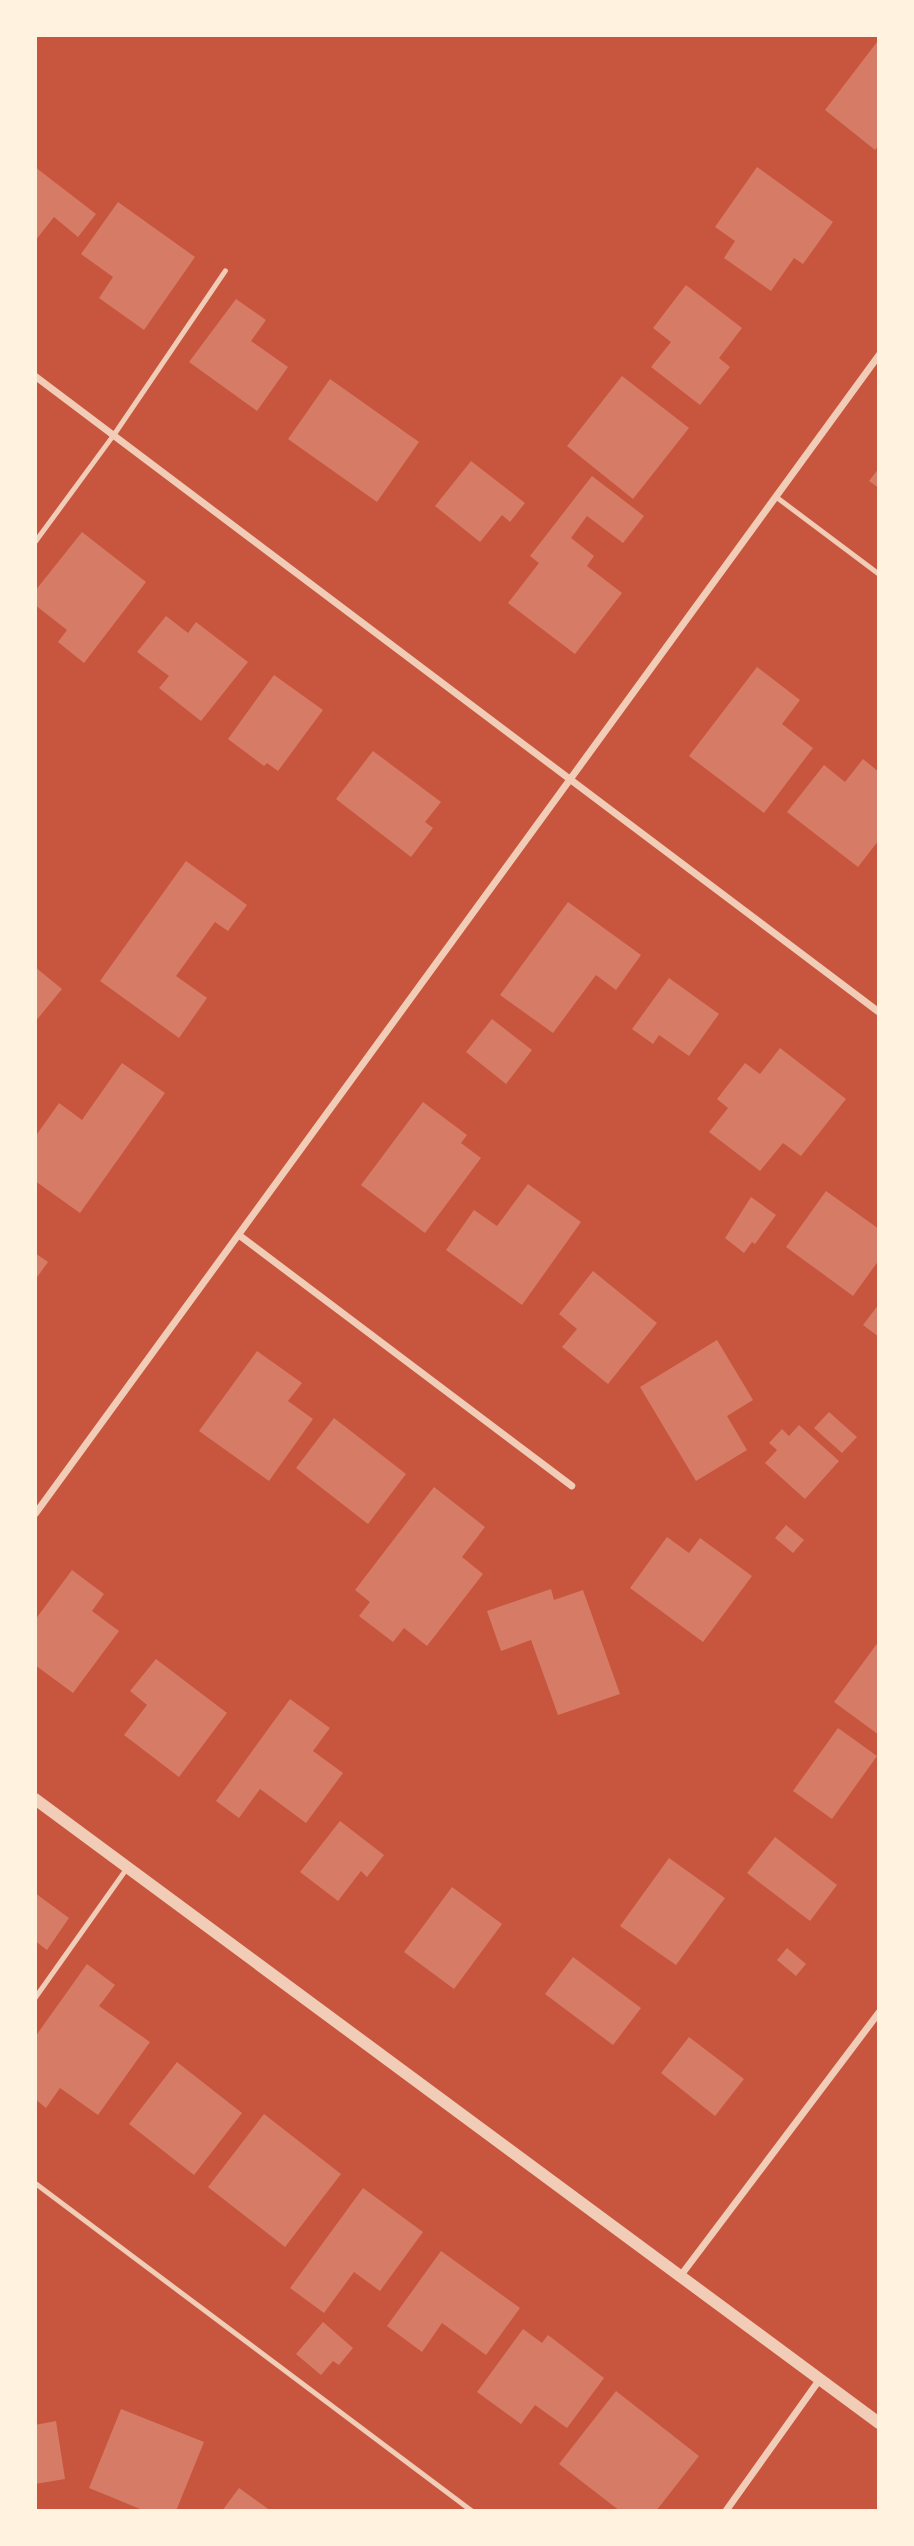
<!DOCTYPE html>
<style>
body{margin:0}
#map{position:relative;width:914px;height:2546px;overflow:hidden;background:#c8553d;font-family:"Fira Sans Condensed",sans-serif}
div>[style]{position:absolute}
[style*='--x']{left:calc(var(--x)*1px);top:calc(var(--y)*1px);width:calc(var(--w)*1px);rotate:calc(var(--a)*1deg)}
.building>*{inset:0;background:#d67c66}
.service>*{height:5px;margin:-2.5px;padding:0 2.5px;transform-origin:2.5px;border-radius:2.5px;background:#f1ccb7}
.minor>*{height:7px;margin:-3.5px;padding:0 3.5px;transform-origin:3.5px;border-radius:3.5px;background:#f1ccb7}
.tertiary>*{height:12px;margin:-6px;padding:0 6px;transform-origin:6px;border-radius:6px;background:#f1ccb7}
span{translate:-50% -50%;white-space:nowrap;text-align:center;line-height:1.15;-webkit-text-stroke:7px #fff3e0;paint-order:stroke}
.frame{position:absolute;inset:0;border:37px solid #fff3e0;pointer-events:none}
</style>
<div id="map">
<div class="building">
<i style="clip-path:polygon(877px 42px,879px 145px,875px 150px,825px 110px)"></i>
<i style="clip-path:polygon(35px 167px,96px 214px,78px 237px,54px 217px,35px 241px)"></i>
<i style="clip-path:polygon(757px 167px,833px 222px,803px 264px,794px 258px,771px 291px,724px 258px,735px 241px,715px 227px)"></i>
<i style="clip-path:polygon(118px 202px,195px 257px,144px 330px,99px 298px,113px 277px,81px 254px)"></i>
<i style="clip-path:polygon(686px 285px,742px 328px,719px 358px,730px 367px,700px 405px,651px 367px,671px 342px,653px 328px)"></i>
<i style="clip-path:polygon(236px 299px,266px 320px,251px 341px,288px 367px,257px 411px,189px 362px)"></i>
<i style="clip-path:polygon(622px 376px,689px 428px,633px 499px,567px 446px)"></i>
<i style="clip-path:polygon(330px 379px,419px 442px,377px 502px,288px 439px)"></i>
<i style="clip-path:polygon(471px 461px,525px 503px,510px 522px,502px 515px,480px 542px,435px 506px)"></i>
<i style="clip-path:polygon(879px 468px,879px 488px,869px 481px)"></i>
<i style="clip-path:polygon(592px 476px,644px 516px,623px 543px,587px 516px,571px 538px,594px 556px,587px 566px,622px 593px,575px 654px,508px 603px,539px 563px,530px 556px)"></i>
<i style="clip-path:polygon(82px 532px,146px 582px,84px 663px,58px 642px,67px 630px,35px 605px,35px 591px)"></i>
<i style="clip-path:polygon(166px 616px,188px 633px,196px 622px,248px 662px,201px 721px,159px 688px,169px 676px,137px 652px)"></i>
<i style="clip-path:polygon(757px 667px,800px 700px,782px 724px,813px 748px,764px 813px,689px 756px)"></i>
<i style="clip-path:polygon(274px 675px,323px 710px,278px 771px,267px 763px,264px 766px,228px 739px)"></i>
<i style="clip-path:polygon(373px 751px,441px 802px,425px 822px,433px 828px,411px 857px,336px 799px)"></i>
<i style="clip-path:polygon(863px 759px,879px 772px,879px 840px,858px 867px,787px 812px,824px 765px,845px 782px)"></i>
<i style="clip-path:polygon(186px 861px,247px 905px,228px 931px,215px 922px,176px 976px,207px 998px,179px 1038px,100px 981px)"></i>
<i style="clip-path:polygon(568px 902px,641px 955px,616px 990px,596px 975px,553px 1033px,500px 995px)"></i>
<i style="clip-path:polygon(35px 967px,62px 989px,35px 1022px)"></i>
<i style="clip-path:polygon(669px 978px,719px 1014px,689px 1056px,659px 1035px,653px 1044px,632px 1029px)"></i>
<i style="clip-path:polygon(492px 1019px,532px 1050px,506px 1084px,466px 1052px)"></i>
<i style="clip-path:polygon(780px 1048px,846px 1099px,801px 1156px,783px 1143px,760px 1171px,709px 1132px,728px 1108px,717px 1099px,745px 1063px,760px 1074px)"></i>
<i style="clip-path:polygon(122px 1063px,165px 1093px,80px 1213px,35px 1181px,35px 1137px,59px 1103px,82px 1120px)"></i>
<i style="clip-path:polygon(423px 1102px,467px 1135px,461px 1143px,481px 1158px,425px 1233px,361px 1185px)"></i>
<i style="clip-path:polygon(528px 1184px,581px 1222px,522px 1305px,446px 1250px,474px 1210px,497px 1226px)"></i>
<i style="clip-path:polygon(826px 1191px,879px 1229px,879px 1260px,853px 1296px,786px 1247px)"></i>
<i style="clip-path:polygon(751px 1197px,776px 1215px,755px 1244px,752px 1242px,744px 1253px,725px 1238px)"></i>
<i style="clip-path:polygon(35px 1253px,48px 1262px,35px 1280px)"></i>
<i style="clip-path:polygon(593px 1271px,657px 1323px,608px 1384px,562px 1347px,577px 1329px,559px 1314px)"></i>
<i style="clip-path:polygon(879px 1304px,879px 1337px,863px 1325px)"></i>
<i style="clip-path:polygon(717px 1340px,753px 1400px,727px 1416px,747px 1450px,696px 1481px,640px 1387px)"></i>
<i style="clip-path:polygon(257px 1351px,302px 1383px,288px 1401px,313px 1419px,269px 1481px,199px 1431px)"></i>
<i style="clip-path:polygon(829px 1412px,857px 1437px,842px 1453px,814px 1428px)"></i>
<i style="clip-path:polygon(334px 1418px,406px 1474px,368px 1524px,296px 1468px)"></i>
<i style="clip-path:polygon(799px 1425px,839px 1461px,805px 1499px,765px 1463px,777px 1450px,769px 1443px,782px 1429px,789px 1436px)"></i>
<i style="clip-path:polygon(434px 1487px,485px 1527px,462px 1557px,483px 1574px,427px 1646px,404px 1628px,393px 1642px,359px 1616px,370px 1602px,355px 1590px)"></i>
<i style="clip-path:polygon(786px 1525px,804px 1540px,793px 1553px,775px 1538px)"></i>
<i style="clip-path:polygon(667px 1537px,689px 1553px,700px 1538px,752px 1576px,703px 1642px,630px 1588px)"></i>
<i style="clip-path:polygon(72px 1570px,104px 1594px,92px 1611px,119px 1631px,73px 1693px,35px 1665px,35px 1620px)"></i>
<i style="clip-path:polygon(551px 1589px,554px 1600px,583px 1590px,620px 1694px,558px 1715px,531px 1640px,501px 1651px,487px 1611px)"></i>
<i style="clip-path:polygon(879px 1641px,879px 1735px,834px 1702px)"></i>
<i style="clip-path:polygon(156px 1659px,227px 1713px,179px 1777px,124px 1735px,147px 1705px,130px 1691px)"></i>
<i style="clip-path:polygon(290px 1699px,330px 1728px,313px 1751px,343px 1773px,306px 1823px,260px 1789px,239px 1818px,216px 1801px)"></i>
<i style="clip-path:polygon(838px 1728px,877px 1756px,832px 1819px,793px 1791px)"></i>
<i style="clip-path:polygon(340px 1821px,384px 1855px,367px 1877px,361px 1871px,338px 1901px,300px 1872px)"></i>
<i style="clip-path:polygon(775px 1837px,837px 1885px,810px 1921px,747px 1873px)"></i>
<i style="clip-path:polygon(669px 1858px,725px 1898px,676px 1965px,620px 1926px)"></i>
<i style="clip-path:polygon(452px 1887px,502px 1924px,454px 1989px,404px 1952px)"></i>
<i style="clip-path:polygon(35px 1893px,69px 1918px,47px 1950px,35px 1941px)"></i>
<i style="clip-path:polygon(787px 1948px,806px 1964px,796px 1976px,777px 1960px)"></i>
<i style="clip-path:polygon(573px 1957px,641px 2008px,613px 2045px,545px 1994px)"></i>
<i style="clip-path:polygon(87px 1964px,115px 1985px,99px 2006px,150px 2042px,98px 2115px,60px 2088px,46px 2108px,35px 2099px,35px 2037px)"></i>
<i style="clip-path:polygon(689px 2037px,744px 2079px,715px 2116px,661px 2073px)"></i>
<i style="clip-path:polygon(177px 2062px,242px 2113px,194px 2175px,129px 2124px)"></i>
<i style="clip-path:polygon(264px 2114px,341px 2174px,285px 2247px,208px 2187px)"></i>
<i style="clip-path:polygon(363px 2188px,423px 2232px,380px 2291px,354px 2272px,324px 2313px,290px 2288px)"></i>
<i style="clip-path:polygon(441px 2251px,520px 2308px,486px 2355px,442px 2323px,422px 2352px,387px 2326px)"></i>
<i style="clip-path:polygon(323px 2322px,353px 2348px,339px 2365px,333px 2361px,321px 2375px,296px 2354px)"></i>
<i style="clip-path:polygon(523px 2329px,542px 2343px,548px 2335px,604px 2378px,567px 2428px,535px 2405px,521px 2424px,477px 2392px)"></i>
<i style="clip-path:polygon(616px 2391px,699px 2456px,656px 2511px,620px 2511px,559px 2464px)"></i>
<i style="clip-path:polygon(121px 2409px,204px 2442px,176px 2511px,145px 2511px,89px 2488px)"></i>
<i style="clip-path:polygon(56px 2421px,65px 2479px,35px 2484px,35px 2425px)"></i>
<i style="clip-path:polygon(239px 2488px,271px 2511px,222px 2511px)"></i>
</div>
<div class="service">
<i style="--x:775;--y:496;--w:130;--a:36.9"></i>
<i style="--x:35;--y:541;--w:132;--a:-53.7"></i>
<i style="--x:113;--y:435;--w:199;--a:-55.8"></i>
<i style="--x:35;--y:1997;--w:159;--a:-54.7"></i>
<i style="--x:35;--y:2183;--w:546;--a:36.89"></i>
</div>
<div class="minor">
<i style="--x:35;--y:376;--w:1057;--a:37"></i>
<i style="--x:239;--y:1235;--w:416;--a:37"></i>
<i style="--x:35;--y:1513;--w:1434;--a:-53.94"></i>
<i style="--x:681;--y:2274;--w:329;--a:-53"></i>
<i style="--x:725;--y:2511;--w:163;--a:-54.5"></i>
</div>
<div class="tertiary">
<i style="--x:35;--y:1799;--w:1050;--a:36.48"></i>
</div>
<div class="frame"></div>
</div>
